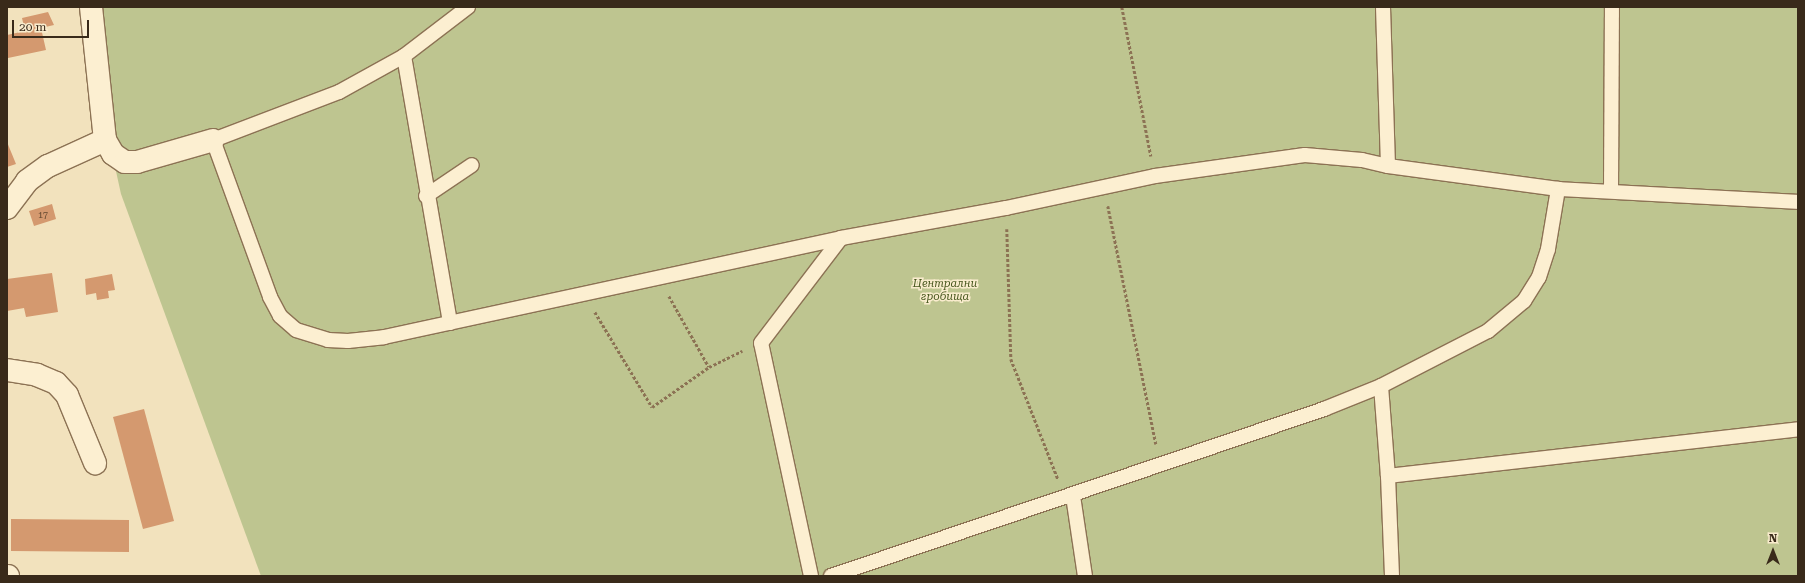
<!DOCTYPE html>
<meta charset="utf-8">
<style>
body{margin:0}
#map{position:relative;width:1805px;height:583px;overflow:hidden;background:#f2e2bd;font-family:"Roboto Serif",serif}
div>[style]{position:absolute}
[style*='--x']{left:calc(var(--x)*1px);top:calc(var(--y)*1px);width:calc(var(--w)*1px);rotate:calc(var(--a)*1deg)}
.cemetery>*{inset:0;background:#bec590}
.building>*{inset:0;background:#d4996f}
.path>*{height:2.5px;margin-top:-1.25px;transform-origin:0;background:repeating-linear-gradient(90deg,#8c7254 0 3px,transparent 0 5px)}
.roads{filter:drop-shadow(1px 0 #8c7254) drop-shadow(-1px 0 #8c7254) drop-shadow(0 1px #8c7254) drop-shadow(0 -1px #8c7254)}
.lane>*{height:14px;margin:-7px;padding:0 7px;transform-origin:7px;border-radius:7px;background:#fcefd1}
.street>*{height:22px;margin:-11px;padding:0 11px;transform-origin:11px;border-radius:11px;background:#fcefd1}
span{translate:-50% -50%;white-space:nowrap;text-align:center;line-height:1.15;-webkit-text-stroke:3px #f9eccd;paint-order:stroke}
.number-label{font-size:9px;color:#60462f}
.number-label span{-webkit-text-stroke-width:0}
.park-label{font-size:11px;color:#49581f;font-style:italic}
.frame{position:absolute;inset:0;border:8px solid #392a1a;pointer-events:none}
.north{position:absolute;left:1753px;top:531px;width:40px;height:40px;-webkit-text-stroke:3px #f9eccd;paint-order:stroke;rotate:0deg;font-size:11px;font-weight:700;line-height:16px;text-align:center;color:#392a1a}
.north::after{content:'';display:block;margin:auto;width:14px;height:18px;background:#392a1a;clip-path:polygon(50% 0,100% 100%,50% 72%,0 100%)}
.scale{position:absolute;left:12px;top:20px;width:77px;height:18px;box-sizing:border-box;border:2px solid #392a1a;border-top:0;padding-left:5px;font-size:12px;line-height:14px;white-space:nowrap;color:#392a1a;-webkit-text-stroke:3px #f9eccd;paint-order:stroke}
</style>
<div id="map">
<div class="cemetery">
<i style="clip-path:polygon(92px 7px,1798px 7px,1798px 576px,261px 576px,121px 194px,96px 80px)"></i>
</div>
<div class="building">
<i style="clip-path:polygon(48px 12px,54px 25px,41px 28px,46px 50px,8px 58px,7px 35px,25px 31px,22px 18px)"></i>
<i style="clip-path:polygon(7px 142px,16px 164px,7px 167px)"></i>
<i style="clip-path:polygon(52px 204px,56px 219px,34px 226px,29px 211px)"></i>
<i style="clip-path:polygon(52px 273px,58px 312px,26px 317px,24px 308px,7px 311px,7px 279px)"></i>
<i style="clip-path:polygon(112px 274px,115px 290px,108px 291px,109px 298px,97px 300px,96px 293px,86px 295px,85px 279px)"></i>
<i style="clip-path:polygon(144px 409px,174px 521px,143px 529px,113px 417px)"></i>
<i style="clip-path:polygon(11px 519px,129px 520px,129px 552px,11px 551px)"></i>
</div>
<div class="path">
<i style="--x:1122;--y:7;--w:152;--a:79"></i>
<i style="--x:1108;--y:206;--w:243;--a:78.6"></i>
<i style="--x:1007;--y:229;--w:130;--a:88.2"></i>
<i style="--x:1011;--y:359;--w:129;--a:68.6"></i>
<i style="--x:669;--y:296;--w:81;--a:60.6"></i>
<i style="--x:595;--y:312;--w:111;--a:59"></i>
<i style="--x:652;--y:407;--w:70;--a:-35.1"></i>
<i style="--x:709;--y:367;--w:37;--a:-26"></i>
</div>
<div class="roads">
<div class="lane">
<i style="--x:468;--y:7;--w:81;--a:142.6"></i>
<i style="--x:404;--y:56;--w:74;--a:151"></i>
<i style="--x:339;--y:92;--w:135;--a:159.1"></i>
<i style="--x:213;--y:140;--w:167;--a:70"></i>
<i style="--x:270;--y:297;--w:21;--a:62"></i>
<i style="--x:280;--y:316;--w:21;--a:41"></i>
<i style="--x:296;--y:330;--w:34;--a:17"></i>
<i style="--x:328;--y:340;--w:20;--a:3"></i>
<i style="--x:348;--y:341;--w:36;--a:-6"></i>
<i style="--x:384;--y:337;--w:468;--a:-12.2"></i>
<i style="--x:841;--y:238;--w:168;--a:-10.3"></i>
<i style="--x:1006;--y:208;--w:152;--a:-12.1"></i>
<i style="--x:1155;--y:176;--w:151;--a:-8"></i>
<i style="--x:1305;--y:155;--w:57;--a:5"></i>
<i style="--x:1362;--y:160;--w:27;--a:13"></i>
<i style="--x:1388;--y:166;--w:172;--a:7.7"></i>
<i style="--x:1558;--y:189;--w:240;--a:3.1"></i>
<i style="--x:1383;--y:7;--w:159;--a:88.2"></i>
<i style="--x:404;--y:56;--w:271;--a:80.2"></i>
<i style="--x:1611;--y:191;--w:184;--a:-89.7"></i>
<i style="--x:426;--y:196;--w:55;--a:-34"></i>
<i style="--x:1381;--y:386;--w:90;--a:85.6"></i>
<i style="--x:1388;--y:476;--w:100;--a:87.7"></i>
<i style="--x:1388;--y:476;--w:413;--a:-6.5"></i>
<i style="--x:1073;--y:496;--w:81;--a:81.5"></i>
<i style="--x:811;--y:576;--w:238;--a:-102.1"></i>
<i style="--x:761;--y:343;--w:132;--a:-52.7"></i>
<i style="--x:831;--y:576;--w:521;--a:-18.71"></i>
<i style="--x:1324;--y:409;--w:61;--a:-22"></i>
<i style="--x:1381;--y:386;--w:120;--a:-27.2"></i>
<i style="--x:1488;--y:331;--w:47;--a:-39.8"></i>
<i style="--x:1524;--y:301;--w:28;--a:-58"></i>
<i style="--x:1539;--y:277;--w:29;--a:-72"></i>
<i style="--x:1548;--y:249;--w:61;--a:-80.5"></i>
</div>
<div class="street">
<i style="--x:91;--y:7;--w:134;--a:84"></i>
<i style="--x:105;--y:140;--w:16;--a:60"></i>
<i style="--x:113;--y:154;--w:14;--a:34"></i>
<i style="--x:125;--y:162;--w:12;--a:0"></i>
<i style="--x:137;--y:162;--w:79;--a:-16.1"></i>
<i style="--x:7;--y:208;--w:34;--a:-53"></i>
<i style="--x:27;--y:181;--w:26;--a:-36"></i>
<i style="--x:48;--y:166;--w:63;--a:-24.5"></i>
<i style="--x:7;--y:370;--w:30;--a:9"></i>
<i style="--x:37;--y:375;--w:21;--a:23"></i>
<i style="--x:56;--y:383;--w:16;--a:47"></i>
<i style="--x:67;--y:395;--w:74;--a:67.6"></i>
<i style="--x:7;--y:576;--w:1;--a:0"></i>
</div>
</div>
<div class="number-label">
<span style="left:43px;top:215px">17</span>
</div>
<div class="park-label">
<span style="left:945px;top:291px">Централни<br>гробища</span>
</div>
<div class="frame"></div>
<div class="north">N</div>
<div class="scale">20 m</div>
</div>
